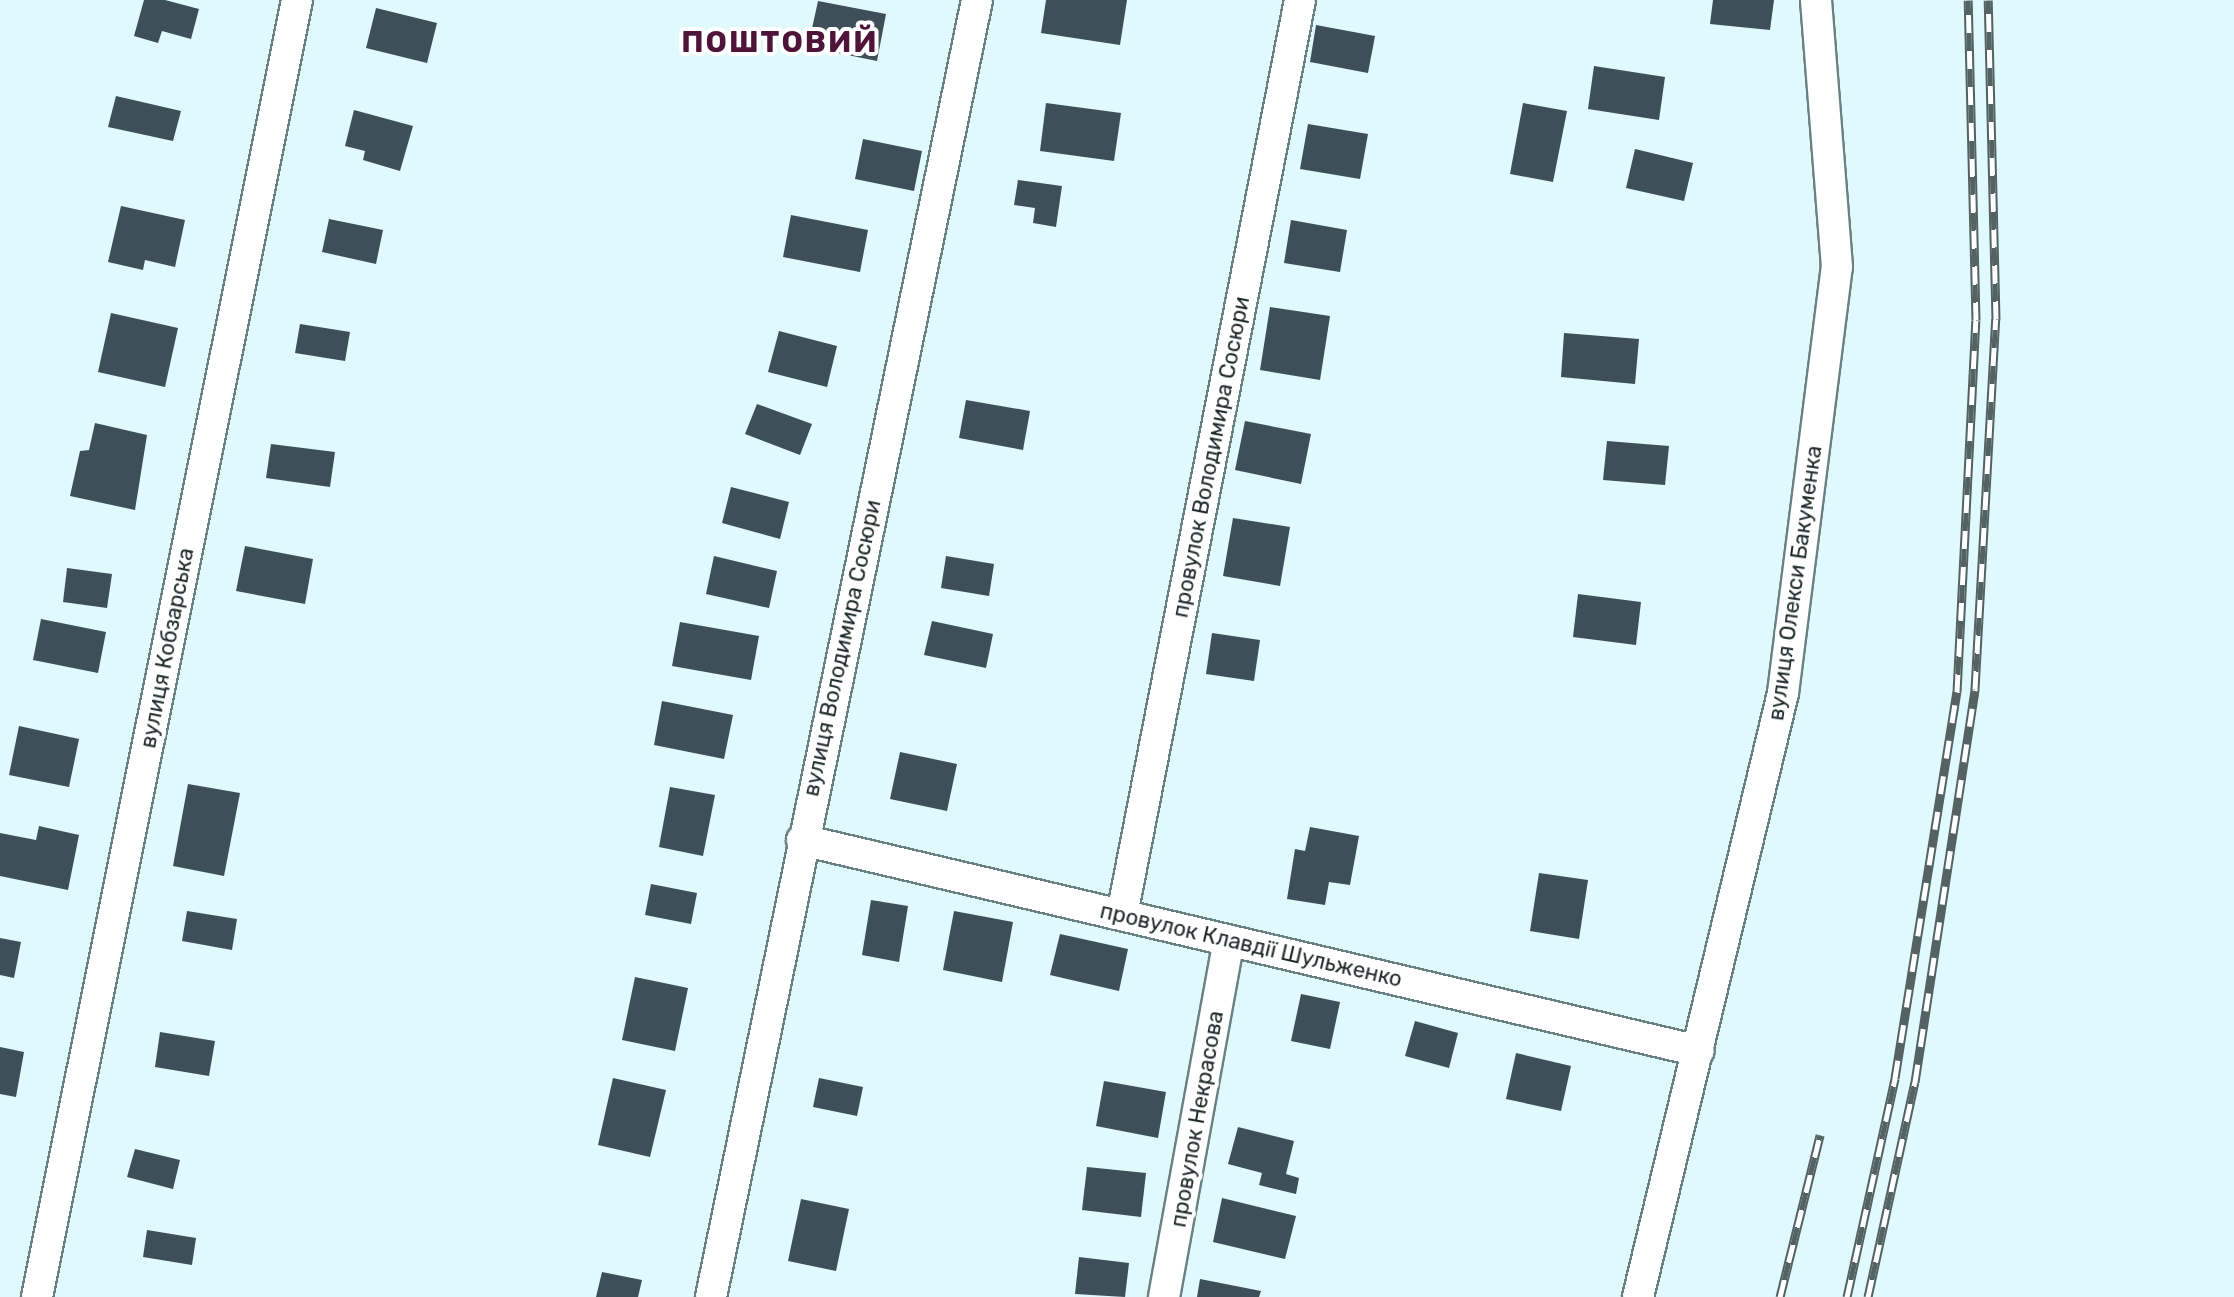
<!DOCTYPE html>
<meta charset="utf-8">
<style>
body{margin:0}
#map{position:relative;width:2234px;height:1297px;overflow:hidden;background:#dff9fc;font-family:Rubik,sans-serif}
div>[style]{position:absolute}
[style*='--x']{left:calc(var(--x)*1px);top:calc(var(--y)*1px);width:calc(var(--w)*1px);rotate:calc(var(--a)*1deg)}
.building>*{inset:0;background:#3e4f59}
.roads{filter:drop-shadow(2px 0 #6a8183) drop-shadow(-2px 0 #6a8183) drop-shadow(0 2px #6a8183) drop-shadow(0 -2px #6a8183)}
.street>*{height:30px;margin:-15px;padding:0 15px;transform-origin:15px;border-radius:15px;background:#fff}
.rail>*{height:9px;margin-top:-4.5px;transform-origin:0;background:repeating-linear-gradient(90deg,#fff 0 18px,#546263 0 36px);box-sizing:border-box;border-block:2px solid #546263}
span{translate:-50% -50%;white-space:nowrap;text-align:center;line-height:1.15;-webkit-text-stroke:8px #fff;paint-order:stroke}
.street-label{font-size:22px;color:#20292a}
.district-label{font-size:30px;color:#4f143a;font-weight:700;letter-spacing:2px}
</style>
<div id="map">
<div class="building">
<i style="clip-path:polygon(144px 0,165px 0,199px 9px,191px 39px,162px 31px,158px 43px,134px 36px)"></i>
<i style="clip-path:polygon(1046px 0,1127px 0,1120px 45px,1041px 33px)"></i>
<i style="clip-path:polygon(1713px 0,1774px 0,1770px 30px,1710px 24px)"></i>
<i style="clip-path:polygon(818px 1px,886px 14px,877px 61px,808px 47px)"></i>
<i style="clip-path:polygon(376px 8px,437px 23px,427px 63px,366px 48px)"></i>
<i style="clip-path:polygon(1316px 25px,1375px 36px,1368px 73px,1310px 62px)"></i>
<i style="clip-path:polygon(1594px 66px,1665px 77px,1659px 120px,1588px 109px)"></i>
<i style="clip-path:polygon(116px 96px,181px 111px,173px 141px,108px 127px)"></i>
<i style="clip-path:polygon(1046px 103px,1121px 113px,1114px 161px,1040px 151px)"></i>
<i style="clip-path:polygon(1523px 103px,1567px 111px,1553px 182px,1510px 174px)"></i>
<i style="clip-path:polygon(354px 110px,413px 126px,400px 171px,363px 160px,365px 151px,345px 146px)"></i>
<i style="clip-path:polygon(1308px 124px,1368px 134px,1360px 179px,1300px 169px)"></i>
<i style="clip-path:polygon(863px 139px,922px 151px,914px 191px,855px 179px)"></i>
<i style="clip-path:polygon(1635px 149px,1693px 163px,1684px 201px,1626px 188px)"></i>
<i style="clip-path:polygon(1018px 180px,1062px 186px,1056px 227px,1033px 223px,1035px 208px,1014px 205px)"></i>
<i style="clip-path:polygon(121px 206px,185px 220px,175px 267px,145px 260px,143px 270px,108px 262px)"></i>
<i style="clip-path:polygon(791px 215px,868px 230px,860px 272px,783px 257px)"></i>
<i style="clip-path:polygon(329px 219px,383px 230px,376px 264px,322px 252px)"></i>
<i style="clip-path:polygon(1291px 220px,1347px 230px,1340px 272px,1284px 263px)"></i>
<i style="clip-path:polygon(1270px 307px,1330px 316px,1320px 380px,1260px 370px)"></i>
<i style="clip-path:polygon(111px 313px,178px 328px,165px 387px,98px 372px)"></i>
<i style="clip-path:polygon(300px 324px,350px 332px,345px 361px,295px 353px)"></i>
<i style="clip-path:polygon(779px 331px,837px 346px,827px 387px,768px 372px)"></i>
<i style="clip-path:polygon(1564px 333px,1639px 339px,1635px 384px,1561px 377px)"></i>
<i style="clip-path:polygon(966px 400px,1030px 411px,1023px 450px,959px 438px)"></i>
<i style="clip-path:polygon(757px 404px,812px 424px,800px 455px,745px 434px)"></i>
<i style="clip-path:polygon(1245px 421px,1311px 434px,1301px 484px,1235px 470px)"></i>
<i style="clip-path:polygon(95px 423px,147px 435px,135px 510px,70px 496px,80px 451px,89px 450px)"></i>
<i style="clip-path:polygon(1607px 441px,1669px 446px,1665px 485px,1603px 480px)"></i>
<i style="clip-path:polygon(271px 444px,335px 452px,330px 487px,266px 478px)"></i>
<i style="clip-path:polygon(731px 487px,789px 502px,780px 539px,722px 523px)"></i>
<i style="clip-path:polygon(1233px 518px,1290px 527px,1280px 586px,1223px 576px)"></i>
<i style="clip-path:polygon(245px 546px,313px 559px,305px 604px,236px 591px)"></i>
<i style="clip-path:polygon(714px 556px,777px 571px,769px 608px,706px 594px)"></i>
<i style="clip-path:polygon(946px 556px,994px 564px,989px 596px,941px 588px)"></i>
<i style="clip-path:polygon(67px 568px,112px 574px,107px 608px,63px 602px)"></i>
<i style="clip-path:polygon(1578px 594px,1641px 602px,1636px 645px,1573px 637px)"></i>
<i style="clip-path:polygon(41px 619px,106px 632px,98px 673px,33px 660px)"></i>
<i style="clip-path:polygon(932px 621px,993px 634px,986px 668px,924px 655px)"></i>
<i style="clip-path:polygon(680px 622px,759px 636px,751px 680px,672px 666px)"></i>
<i style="clip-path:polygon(1212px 633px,1260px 640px,1254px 681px,1206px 674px)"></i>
<i style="clip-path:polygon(662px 701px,733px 715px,724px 759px,654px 745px)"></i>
<i style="clip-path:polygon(19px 726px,79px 739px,69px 787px,9px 775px)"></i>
<i style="clip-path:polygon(900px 752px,957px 764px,947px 811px,890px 799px)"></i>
<i style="clip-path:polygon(188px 784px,240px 793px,224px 876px,173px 866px)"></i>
<i style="clip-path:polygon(670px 787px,715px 795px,703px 856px,659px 847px)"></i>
<i style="clip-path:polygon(39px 826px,79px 835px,68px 890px,0 876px,0 833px,36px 840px)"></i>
<i style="clip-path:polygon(1310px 827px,1359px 836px,1350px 885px,1329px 882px,1325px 905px,1287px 899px,1295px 849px,1305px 851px)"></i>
<i style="clip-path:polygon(1539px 873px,1588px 880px,1579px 939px,1530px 931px)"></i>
<i style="clip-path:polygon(651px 884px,697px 893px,691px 924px,645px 915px)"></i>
<i style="clip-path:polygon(871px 900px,908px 906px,899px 962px,862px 955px)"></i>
<i style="clip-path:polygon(187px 911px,237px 919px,232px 950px,182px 941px)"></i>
<i style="clip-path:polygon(954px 911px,1013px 922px,1002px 982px,943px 970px)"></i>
<i style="clip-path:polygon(1060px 934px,1128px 949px,1119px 991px,1050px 975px)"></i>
<i style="clip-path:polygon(0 938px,21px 942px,14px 978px,0 975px)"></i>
<i style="clip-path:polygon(635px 977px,688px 988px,675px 1051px,622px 1040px)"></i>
<i style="clip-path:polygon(1301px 994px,1340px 1002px,1330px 1049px,1291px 1041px)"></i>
<i style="clip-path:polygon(1415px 1021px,1458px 1033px,1449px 1068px,1405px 1056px)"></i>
<i style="clip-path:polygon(160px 1032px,215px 1041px,209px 1076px,155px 1067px)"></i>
<i style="clip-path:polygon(0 1047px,24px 1052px,16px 1097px,0 1094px)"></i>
<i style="clip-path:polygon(1516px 1053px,1571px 1066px,1561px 1111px,1506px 1099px)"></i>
<i style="clip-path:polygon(613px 1078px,666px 1090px,650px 1157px,598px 1145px)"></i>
<i style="clip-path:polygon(819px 1078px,863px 1087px,857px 1116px,813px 1107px)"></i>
<i style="clip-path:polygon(1104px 1081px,1166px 1092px,1158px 1138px,1096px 1126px)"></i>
<i style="clip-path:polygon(1238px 1127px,1294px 1141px,1286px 1174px,1299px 1178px,1296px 1194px,1259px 1185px,1262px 1173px,1228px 1164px)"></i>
<i style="clip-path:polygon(135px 1149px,180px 1160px,173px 1189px,127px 1177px)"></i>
<i style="clip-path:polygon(1087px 1167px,1146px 1173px,1141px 1217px,1082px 1210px)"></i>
<i style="clip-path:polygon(1222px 1198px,1296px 1216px,1285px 1259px,1213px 1242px)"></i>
<i style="clip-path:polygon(801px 1199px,849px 1209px,836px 1271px,788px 1261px)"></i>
<i style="clip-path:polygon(147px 1230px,196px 1238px,192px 1265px,143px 1257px)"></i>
<i style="clip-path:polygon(1079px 1257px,1129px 1263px,1125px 1297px,1075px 1294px)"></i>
<i style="clip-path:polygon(602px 1272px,642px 1280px,638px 1297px,596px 1297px)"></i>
<i style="clip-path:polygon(1200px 1279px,1261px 1291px,1259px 1297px,1197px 1297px)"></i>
</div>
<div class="roads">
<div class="street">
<i style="--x:802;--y:840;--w:921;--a:13.24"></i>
<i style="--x:1122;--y:915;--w:932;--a:-78.99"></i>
<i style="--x:37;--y:1297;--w:1323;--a:-78.66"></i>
<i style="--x:711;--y:1297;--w:1324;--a:-78.41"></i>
<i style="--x:1164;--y:1297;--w:362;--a:-79.7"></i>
<i style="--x:1638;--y:1297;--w:621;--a:-76.5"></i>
<i style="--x:1783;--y:693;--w:429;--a:-82.8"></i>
<i style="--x:1837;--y:267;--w:268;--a:-94.5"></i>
</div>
</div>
<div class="rail">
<i style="--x:1780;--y:1297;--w:167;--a:-76.1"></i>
<i style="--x:1847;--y:1297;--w:224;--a:-77.6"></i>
<i style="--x:1895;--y:1078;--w:391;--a:-80.9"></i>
<i style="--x:1957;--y:692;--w:372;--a:-87.1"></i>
<i style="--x:1976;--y:320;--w:320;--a:-91.4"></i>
<i style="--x:1868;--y:1297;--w:220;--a:-77.7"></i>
<i style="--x:1915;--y:1082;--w:398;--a:-81.3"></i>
<i style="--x:1975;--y:689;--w:371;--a:-86.8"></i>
<i style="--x:1996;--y:319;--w:319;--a:-91.4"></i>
</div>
<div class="street-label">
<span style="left:1211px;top:457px;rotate:-79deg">провулок Володимира Сосюри</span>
<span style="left:1795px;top:583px;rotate:-82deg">вулиця Олекси Бакуменка</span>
<span style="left:167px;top:648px;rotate:-79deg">вулиця Кобзарська</span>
<span style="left:842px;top:648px;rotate:-78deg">вулиця Володимира Сосюри</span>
<span style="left:1251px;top:945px;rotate:13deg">провулок Клавдії Шульженко</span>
<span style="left:1197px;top:1119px;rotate:-80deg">провулок Некрасова</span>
</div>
<div class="district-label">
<span style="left:780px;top:42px">ПОШТОВИЙ</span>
</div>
</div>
